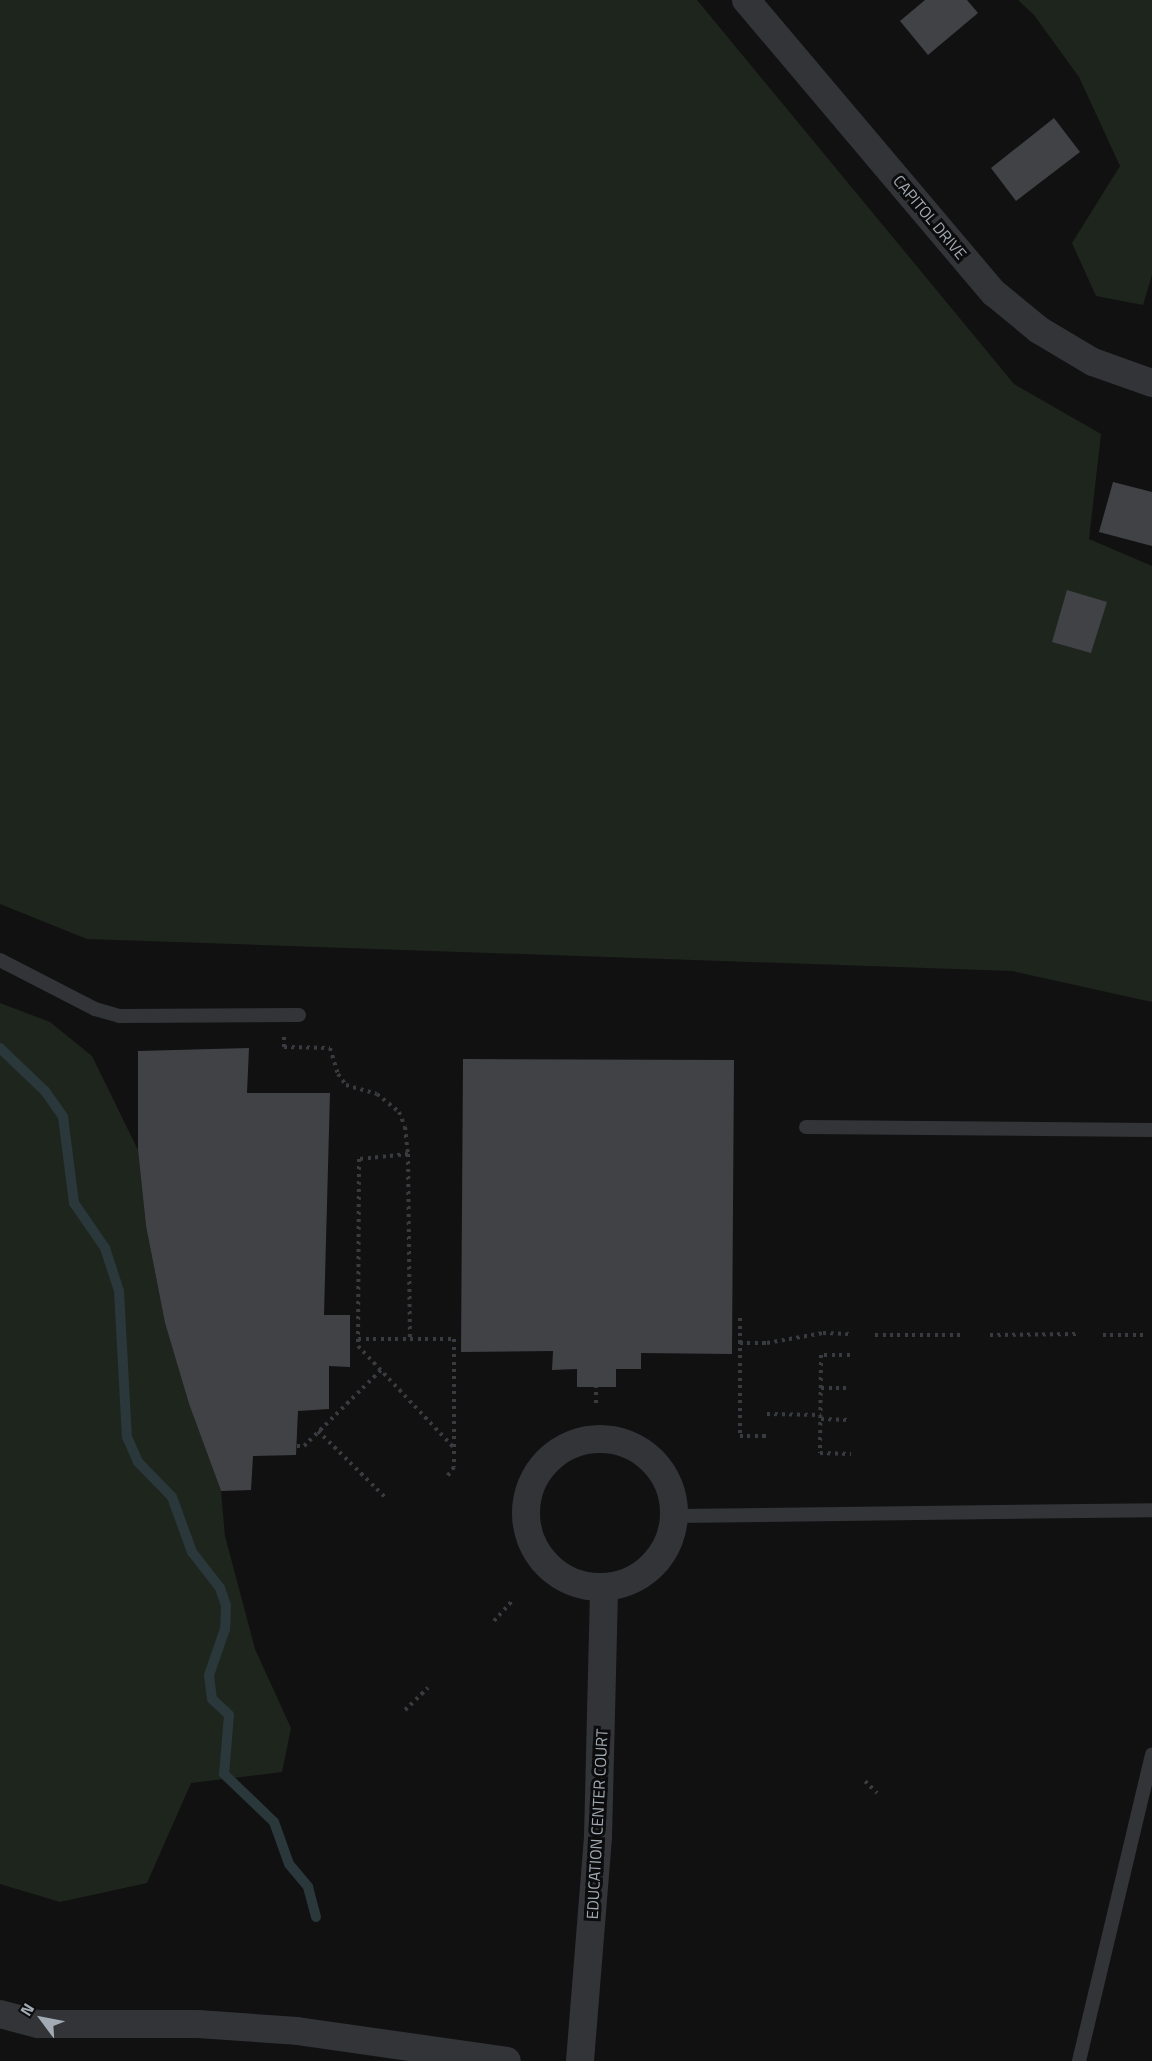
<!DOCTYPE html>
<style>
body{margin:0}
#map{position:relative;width:1152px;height:2061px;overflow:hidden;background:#111112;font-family:"Titillium Web",sans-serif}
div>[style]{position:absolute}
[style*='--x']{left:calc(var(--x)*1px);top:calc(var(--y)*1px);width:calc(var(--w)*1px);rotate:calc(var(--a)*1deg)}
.green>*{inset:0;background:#1e251d}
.stream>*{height:10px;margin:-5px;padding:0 5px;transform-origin:5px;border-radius:5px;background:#2a373b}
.building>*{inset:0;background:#404246}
.path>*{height:4px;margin-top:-2px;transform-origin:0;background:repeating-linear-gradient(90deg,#383b3f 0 3px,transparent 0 7.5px)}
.service>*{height:14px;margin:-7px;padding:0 7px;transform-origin:7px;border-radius:7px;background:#323438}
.minor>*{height:28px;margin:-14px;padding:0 14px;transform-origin:14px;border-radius:14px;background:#323438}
.minor>.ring{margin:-14px;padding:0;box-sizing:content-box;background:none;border:28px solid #323438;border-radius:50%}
span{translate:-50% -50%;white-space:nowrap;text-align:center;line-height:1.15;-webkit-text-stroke:6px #0c0c0d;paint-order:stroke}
.street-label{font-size:16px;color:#a2abb4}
.north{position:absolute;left:12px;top:1989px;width:60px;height:60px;-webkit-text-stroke:4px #0c0c0d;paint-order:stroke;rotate:302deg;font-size:16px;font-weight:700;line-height:24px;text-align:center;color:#a2abb4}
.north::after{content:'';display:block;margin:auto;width:21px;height:27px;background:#a2abb4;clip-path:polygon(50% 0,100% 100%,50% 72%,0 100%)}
</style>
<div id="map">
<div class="green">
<i style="clip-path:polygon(0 0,697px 0,1014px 384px,1101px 434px,1089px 539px,1152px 566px,1152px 1002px,1012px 971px,87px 939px,0 904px)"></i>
<i style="clip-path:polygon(1018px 0,1152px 0,1152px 275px,1143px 305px,1096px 296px,1072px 243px,1120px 166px,1079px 77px,1034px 15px)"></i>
<i style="clip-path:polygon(0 1003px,50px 1022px,92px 1056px,138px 1150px,146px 1226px,165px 1323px,189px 1404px,221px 1491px,225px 1536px,255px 1649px,291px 1728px,282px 1772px,191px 1783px,147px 1883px,60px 1902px,0 1884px)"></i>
</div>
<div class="stream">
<i style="--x:0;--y:1048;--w:62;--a:43.7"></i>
<i style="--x:45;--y:1091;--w:32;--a:55"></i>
<i style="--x:63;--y:1117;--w:87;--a:82.7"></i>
<i style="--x:74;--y:1203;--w:55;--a:55.4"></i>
<i style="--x:105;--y:1248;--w:45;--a:72"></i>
<i style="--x:119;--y:1291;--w:146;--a:86.9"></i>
<i style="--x:127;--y:1437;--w:27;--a:66"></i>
<i style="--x:138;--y:1462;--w:49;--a:45.8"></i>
<i style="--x:172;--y:1497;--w:59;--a:70"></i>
<i style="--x:192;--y:1552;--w:46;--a:52.1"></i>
<i style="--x:220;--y:1588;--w:18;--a:71"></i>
<i style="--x:226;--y:1605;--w:24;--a:92"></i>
<i style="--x:225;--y:1629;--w:49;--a:109.2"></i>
<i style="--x:209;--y:1675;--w:24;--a:83"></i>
<i style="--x:212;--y:1699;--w:23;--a:43"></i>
<i style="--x:229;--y:1715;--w:59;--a:94.8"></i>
<i style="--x:224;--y:1774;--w:69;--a:43.8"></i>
<i style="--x:274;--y:1822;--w:45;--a:70.3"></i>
<i style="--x:289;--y:1864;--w:30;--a:50"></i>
<i style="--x:308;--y:1887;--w:31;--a:75"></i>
</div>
<div class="building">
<i style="clip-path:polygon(925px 0,967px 0,978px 13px,928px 55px,900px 21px)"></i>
<i style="clip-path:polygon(1054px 118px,1080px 152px,1016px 201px,991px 168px)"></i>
<i style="clip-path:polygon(1113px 482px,1152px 492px,1152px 546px,1099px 532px)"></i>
<i style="clip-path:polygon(1067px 590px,1107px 602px,1091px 653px,1052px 642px)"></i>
<i style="clip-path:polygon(249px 1048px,247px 1093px,330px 1093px,324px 1315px,350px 1315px,350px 1367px,329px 1366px,329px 1409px,298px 1411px,296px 1455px,253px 1456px,251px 1490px,221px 1491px,189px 1404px,165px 1323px,146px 1226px,138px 1150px,138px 1051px)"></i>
<i style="clip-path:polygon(463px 1059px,734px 1060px,732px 1354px,641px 1353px,641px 1369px,616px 1369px,616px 1387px,577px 1387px,577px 1369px,552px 1370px,553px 1351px,461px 1352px)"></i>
</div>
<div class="path">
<i style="--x:284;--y:1037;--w:10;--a:90"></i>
<i style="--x:284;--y:1047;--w:46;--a:1.2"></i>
<i style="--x:330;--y:1048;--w:27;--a:73"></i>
<i style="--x:338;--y:1074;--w:14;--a:54"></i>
<i style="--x:346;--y:1085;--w:32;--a:16"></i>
<i style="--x:377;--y:1094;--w:28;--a:39"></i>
<i style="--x:399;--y:1112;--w:16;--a:68"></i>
<i style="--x:405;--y:1127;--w:27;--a:84"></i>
<i style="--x:408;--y:1154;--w:185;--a:89.4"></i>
<i style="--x:408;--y:1154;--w:49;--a:174.2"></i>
<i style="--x:359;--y:1159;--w:180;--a:90.3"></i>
<i style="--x:358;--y:1339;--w:96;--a:0"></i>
<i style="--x:454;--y:1339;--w:128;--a:90"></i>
<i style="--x:454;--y:1467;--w:14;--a:126"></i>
<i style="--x:740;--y:1318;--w:118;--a:90"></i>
<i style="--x:740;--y:1436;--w:27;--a:0"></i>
<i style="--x:875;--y:1335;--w:90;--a:0"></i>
<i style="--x:990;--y:1335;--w:88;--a:-0.7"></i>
<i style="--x:1103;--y:1335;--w:45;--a:0"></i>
<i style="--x:358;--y:1339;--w:7;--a:90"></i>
<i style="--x:358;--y:1346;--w:140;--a:46.7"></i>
<i style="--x:740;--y:1343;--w:27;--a:0"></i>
<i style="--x:767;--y:1343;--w:57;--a:-10.1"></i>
<i style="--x:823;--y:1333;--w:27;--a:2"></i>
<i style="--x:850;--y:1355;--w:29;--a:180"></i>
<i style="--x:821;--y:1355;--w:98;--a:90.6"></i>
<i style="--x:820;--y:1453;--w:31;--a:2"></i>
<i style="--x:821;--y:1388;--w:30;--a:0"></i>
<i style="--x:596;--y:1403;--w:16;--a:-90"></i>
<i style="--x:767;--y:1414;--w:54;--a:1.1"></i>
<i style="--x:821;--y:1419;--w:30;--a:2"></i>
<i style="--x:318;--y:1431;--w:97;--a:44.6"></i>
<i style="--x:297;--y:1446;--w:7;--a:0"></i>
<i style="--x:304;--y:1446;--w:108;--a:-44.6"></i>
<i style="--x:494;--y:1621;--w:28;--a:-48"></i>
<i style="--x:405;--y:1710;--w:32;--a:-44"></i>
<i style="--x:865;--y:1781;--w:17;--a:45"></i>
</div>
<div class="service">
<i style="--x:0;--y:960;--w:107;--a:27.3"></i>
<i style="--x:95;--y:1009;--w:25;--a:16"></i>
<i style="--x:119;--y:1016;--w:180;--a:-0.3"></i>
<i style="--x:806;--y:1127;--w:346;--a:0.5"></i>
<i style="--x:675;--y:1516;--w:477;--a:-0.7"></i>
<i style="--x:1079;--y:2061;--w:315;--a:-76.6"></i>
</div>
<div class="minor">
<i style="--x:746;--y:0;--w:384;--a:49.8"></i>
<i style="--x:994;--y:293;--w:58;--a:39.4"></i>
<i style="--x:1039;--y:330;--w:63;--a:30.7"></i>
<i style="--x:1093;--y:362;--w:63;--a:19.6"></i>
<i class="ring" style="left:526px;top:1439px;width:120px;height:120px"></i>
<i style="--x:0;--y:2014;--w:39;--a:15"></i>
<i style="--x:38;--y:2024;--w:160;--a:0"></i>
<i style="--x:198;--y:2024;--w:99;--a:4"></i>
<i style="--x:297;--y:2031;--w:212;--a:8.1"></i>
<i style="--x:580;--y:2061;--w:225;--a:-85.4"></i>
<i style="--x:598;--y:1837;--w:250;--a:-88.6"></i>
</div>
<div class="street-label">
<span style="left:930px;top:217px;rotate:50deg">CAPITOL DRIVE</span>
<span style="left:597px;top:1824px;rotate:-87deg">EDUCATION CENTER COURT</span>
</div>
<div class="north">N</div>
</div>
